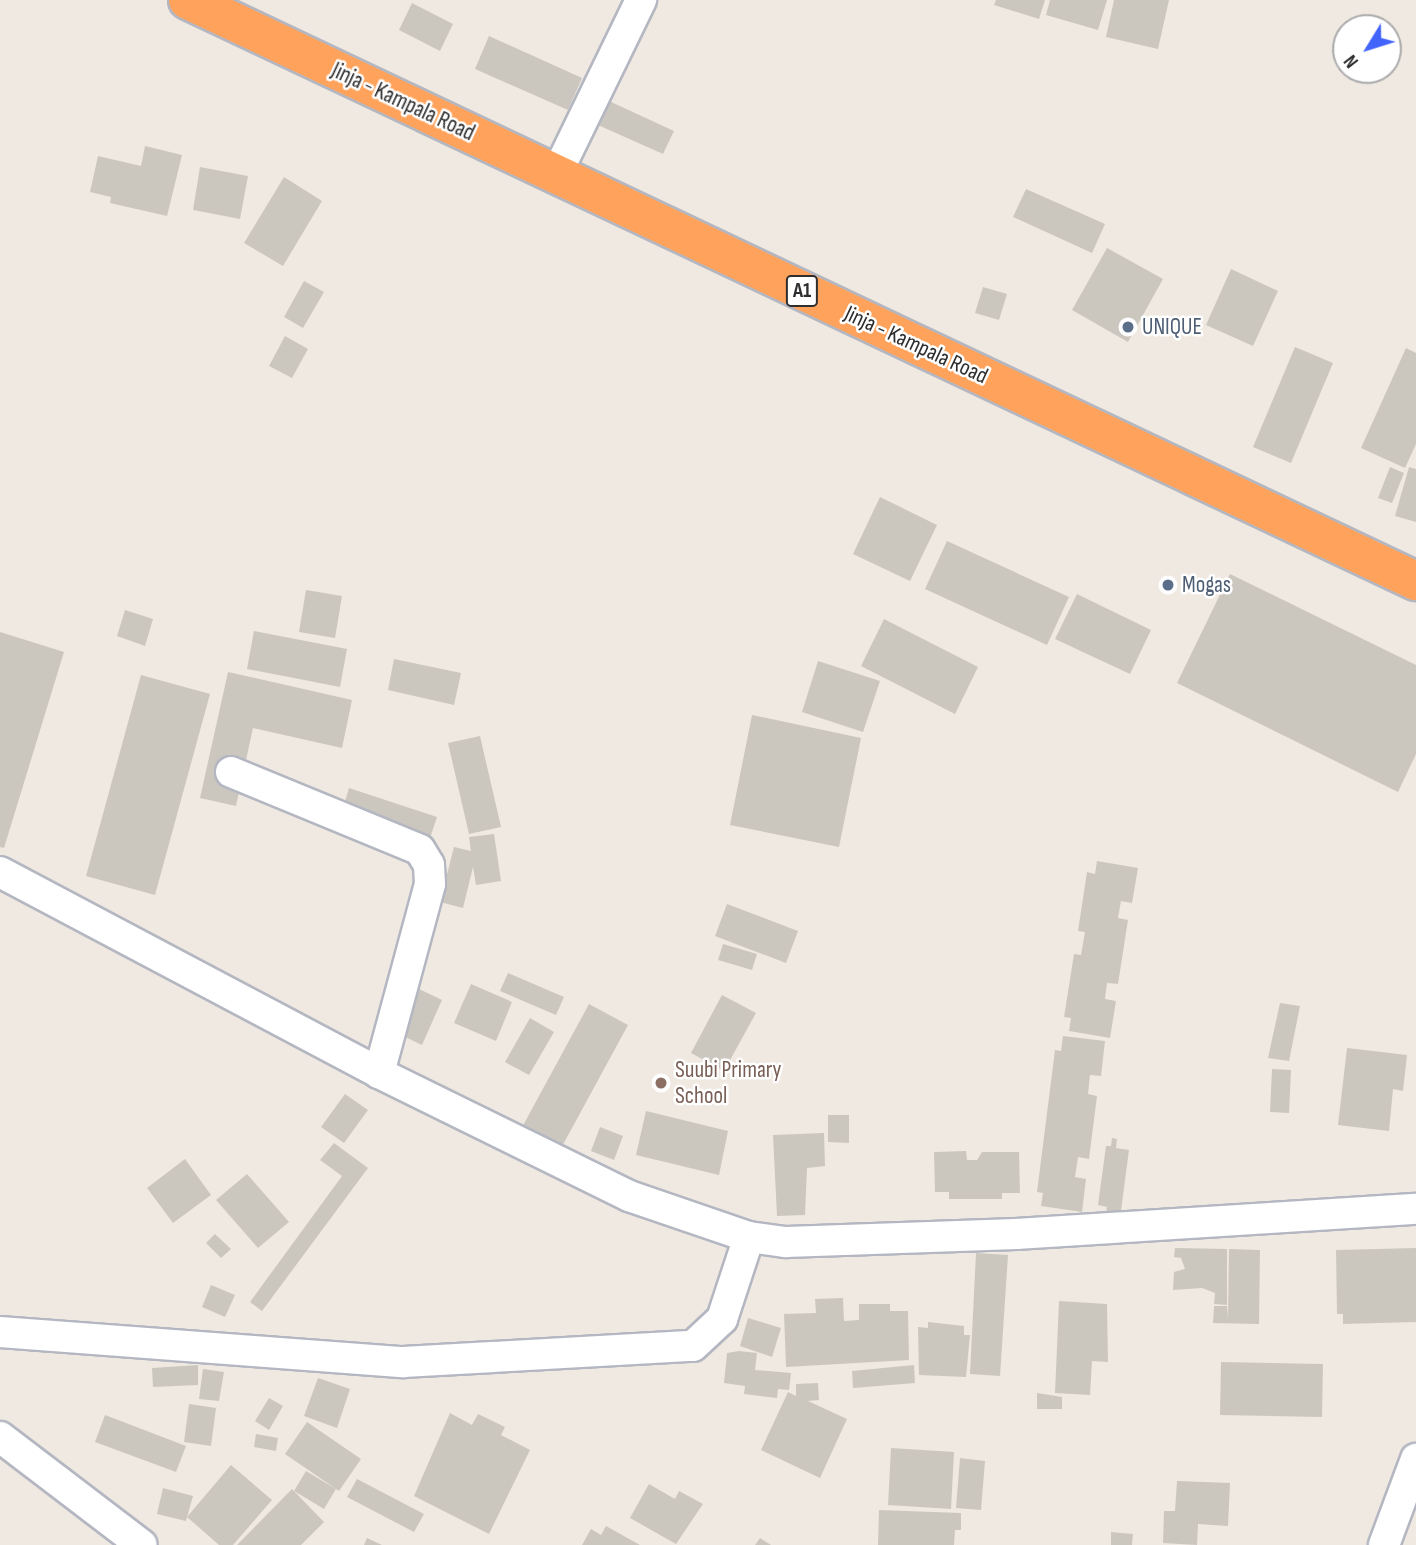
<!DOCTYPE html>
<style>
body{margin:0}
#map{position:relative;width:1416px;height:1545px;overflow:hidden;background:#efe9e1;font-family:"Sofia Sans Condensed",sans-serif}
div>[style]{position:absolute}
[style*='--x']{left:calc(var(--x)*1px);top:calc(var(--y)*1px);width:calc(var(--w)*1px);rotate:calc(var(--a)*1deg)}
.building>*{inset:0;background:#cbc7bf}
.roads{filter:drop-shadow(2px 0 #b4b7c1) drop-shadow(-2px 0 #b4b7c1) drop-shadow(0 2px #b4b7c1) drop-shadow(0 -2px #b4b7c1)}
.street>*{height:30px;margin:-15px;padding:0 15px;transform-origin:15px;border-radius:15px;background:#fff}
.highway>*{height:38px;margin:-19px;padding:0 19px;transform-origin:19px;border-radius:19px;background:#ffa35c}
.dots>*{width:19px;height:19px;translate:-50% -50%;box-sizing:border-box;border:4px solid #fff;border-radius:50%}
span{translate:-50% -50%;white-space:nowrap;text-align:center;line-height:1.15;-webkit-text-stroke:5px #fff;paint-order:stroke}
.shield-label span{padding:2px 5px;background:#fff;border:2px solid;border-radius:5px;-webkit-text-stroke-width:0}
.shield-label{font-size:21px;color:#2e2e2e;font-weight:700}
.street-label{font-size:23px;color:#2e2e2e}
.service-label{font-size:23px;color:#4e5e75}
.left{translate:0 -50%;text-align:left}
.education-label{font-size:23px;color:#785e54}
.north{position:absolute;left:1332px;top:14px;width:70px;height:70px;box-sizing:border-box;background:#fff;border:2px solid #ababab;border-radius:50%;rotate:232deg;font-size:19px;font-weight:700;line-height:28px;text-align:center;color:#2e2e2e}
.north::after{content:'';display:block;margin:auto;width:24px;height:32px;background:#4264fb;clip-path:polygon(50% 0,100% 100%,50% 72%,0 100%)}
</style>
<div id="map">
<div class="building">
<i style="clip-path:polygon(996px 0,1045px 0,1039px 19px,994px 5px)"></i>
<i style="clip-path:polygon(1050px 0,1107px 0,1098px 30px,1046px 15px)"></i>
<i style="clip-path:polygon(1114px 0,1169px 0,1158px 49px,1106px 37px)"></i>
<i style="clip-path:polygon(412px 3px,453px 24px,440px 51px,399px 30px)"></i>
<i style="clip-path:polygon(489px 36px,582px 78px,568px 110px,475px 69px)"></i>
<i style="clip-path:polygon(609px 101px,674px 131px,663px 154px,598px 125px)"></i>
<i style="clip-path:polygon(145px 146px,182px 155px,167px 216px,110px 203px,111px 197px,90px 192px,98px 156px,141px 166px)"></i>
<i style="clip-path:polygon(200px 167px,248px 176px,240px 219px,193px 210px)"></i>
<i style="clip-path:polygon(284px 177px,322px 201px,283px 266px,244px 243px)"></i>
<i style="clip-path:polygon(1026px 189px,1105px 224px,1092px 253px,1013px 217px)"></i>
<i style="clip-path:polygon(1107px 248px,1163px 279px,1128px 342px,1072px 310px)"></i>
<i style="clip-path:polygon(1231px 269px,1278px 291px,1253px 346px,1206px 325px)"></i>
<i style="clip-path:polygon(304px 281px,324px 292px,303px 328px,284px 317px)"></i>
<i style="clip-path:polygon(983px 287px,1007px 294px,999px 320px,975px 313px)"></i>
<i style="clip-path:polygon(285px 336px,308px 349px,292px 378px,269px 366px)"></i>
<i style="clip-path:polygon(1295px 347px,1333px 363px,1291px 463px,1253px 447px)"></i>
<i style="clip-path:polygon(1406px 348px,1416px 353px,1416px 444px,1405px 468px,1361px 448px)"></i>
<i style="clip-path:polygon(1390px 467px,1404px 473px,1392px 503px,1378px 498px)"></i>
<i style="clip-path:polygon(1409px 467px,1416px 469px,1416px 522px,1395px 516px)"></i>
<i style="clip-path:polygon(880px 497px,937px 525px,910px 581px,853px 554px)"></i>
<i style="clip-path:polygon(947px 541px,1069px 597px,1047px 645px,925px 589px)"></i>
<i style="clip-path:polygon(1230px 574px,1416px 665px,1416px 754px,1398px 792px,1177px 683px)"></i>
<i style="clip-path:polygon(306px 590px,342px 596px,335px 638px,299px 632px)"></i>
<i style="clip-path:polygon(1077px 594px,1151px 630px,1130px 674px,1055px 639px)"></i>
<i style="clip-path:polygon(125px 610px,153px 619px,145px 646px,117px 636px)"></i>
<i style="clip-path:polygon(884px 619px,978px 667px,955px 714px,861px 666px)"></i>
<i style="clip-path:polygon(254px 631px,347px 649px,340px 687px,247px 669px)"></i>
<i style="clip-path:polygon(0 632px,64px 652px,4px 848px,0 847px)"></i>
<i style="clip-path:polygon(394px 659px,461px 673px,454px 705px,388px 690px)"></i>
<i style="clip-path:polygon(818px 661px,880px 681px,863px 732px,802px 712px)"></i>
<i style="clip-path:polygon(228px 672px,352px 700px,342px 748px,253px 728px,236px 806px,200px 798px)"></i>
<i style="clip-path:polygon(141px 675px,210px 694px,155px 895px,86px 876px)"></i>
<i style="clip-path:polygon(752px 715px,861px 738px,839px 847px,730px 825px)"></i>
<i style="clip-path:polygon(480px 736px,501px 827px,469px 834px,448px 743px)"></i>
<i style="clip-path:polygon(349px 788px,437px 817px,427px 847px,340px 819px)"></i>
<i style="clip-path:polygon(494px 834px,501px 881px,476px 885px,473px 867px,463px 908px,440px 902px,454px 847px,471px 851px,469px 837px)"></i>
<i style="clip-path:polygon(1097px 861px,1138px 868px,1132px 903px,1121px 901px,1118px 918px,1128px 920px,1118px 984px,1107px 983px,1105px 999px,1116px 1001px,1110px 1038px,1069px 1031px,1071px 1018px,1064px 1017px,1074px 954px,1081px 955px,1085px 932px,1078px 931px,1087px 872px,1095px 874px)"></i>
<i style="clip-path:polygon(727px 904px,798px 931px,786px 963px,715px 936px)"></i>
<i style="clip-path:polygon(723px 944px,757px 954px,752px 970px,718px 960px)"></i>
<i style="clip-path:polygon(508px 973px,564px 997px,556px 1015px,500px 991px)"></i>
<i style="clip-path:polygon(471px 984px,512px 1002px,496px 1041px,454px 1023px)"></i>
<i style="clip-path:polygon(419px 989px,442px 1000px,422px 1045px,399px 1034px)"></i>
<i style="clip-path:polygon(722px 995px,756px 1013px,724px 1071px,691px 1053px)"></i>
<i style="clip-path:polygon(1280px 1003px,1300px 1006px,1289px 1061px,1268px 1058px)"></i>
<i style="clip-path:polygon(589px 1004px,628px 1025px,559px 1152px,520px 1131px)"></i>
<i style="clip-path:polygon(530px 1018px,554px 1032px,529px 1075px,505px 1062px)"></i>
<i style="clip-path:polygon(1063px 1036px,1105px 1041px,1101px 1076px,1090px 1075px,1088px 1094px,1097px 1096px,1089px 1159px,1078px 1157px,1075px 1177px,1086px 1179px,1082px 1212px,1041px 1206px,1043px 1193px,1037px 1192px,1055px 1050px,1061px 1051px)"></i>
<i style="clip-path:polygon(1347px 1048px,1407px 1055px,1403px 1091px,1393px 1089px,1389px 1131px,1338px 1125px)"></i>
<i style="clip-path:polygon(1272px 1069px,1291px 1070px,1289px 1113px,1270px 1112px)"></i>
<i style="clip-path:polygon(345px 1094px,368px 1110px,344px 1143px,321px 1127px)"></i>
<i style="clip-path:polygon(646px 1111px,728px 1131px,719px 1175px,636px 1155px)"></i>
<i style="clip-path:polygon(828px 1115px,849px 1115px,849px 1143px,828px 1142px)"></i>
<i style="clip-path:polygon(600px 1127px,623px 1136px,614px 1160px,591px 1151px)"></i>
<i style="clip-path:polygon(824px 1133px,825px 1166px,807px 1168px,805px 1215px,777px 1216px,773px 1135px)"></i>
<i style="clip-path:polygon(1112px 1138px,1117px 1139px,1116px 1148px,1129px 1150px,1120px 1218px,1105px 1216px,1107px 1207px,1098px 1205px,1106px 1146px,1111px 1146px)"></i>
<i style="clip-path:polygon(334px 1143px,368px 1168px,262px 1311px,250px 1302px,342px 1176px,320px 1160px)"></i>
<i style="clip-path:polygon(966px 1151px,967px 1160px,977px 1160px,982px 1152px,1019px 1152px,1020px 1193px,1002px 1193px,1002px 1199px,949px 1199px,949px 1192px,935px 1192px,934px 1152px)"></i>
<i style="clip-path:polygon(185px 1159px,211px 1195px,173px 1223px,147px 1188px)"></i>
<i style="clip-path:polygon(247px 1174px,289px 1222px,258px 1248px,216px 1200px)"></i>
<i style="clip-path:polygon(215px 1234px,231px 1249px,221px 1258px,206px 1243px)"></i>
<i style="clip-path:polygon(1175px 1248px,1227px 1249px,1227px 1305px,1214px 1304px,1215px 1293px,1202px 1288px,1173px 1290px,1174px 1272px,1185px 1269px,1181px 1258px,1174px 1257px)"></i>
<i style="clip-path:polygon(1416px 1248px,1416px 1322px,1343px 1324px,1343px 1314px,1337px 1314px,1336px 1250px)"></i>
<i style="clip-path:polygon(1229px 1249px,1260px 1250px,1259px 1324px,1213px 1323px,1214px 1306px,1227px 1306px,1228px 1318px)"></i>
<i style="clip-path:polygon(976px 1253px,1008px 1255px,1000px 1376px,970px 1374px)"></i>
<i style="clip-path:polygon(211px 1285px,235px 1295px,225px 1317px,202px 1307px)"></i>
<i style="clip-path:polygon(843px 1298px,844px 1321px,859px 1320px,859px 1304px,890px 1304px,890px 1311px,908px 1311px,909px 1360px,786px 1367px,784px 1314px,816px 1313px,815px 1299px)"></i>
<i style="clip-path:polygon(1059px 1301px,1107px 1304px,1108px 1362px,1092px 1361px,1090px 1395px,1055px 1393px)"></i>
<i style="clip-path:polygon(748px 1318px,781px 1328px,772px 1357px,740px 1346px)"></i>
<i style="clip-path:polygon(928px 1322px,964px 1326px,964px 1335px,970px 1335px,966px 1377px,919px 1375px,918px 1327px,928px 1328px)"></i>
<i style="clip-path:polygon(739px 1351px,757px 1353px,755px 1370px,791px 1373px,789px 1390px,778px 1389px,777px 1398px,744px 1394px,745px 1386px,724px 1383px,727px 1353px)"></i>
<i style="clip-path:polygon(1221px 1362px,1323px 1364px,1322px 1417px,1220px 1415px)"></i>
<i style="clip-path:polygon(198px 1365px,198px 1385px,153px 1387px,152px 1368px)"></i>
<i style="clip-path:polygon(914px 1365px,915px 1383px,853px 1388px,852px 1371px)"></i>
<i style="clip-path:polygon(203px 1369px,224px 1372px,219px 1401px,199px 1399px)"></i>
<i style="clip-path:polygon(318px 1378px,350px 1389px,337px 1428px,304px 1416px)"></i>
<i style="clip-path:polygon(818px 1383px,819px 1400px,808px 1401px,847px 1419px,820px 1478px,761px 1450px,788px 1392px,796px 1396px,796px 1384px)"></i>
<i style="clip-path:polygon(1037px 1393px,1062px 1397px,1062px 1409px,1037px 1409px)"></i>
<i style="clip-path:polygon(269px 1398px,283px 1406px,269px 1430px,255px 1421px)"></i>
<i style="clip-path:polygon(189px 1404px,216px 1408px,211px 1446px,184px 1442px)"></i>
<i style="clip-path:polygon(450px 1413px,472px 1425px,478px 1414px,505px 1427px,501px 1435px,530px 1450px,489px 1534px,414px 1496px)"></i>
<i style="clip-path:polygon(105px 1415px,186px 1446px,176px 1472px,95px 1442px)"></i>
<i style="clip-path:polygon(307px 1422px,361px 1459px,339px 1491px,285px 1454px)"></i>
<i style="clip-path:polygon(256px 1434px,278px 1438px,276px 1451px,254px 1447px)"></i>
<i style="clip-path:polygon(891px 1448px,954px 1452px,951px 1509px,888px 1505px)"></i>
<i style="clip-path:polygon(960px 1458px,985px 1461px,981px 1510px,956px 1508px)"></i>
<i style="clip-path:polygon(231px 1465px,272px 1500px,233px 1545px,219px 1545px,187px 1517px)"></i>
<i style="clip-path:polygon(306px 1471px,336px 1489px,324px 1509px,294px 1491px)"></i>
<i style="clip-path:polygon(357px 1479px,424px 1514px,414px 1532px,347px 1497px)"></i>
<i style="clip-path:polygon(1177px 1481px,1230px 1483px,1228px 1526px,1198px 1524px,1197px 1545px,1163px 1543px,1164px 1511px,1175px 1511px)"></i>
<i style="clip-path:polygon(649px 1484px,675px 1499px,679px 1491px,703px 1504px,676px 1544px,630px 1518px)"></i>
<i style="clip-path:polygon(163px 1488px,193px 1496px,186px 1521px,157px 1514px)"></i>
<i style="clip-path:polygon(292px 1489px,324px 1522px,301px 1545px,237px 1545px)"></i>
<i style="clip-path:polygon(879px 1510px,961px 1513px,961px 1530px,955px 1530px,954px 1545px,878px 1545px)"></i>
<i style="clip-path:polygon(606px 1526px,640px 1545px,582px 1545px,591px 1529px,601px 1535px)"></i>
<i style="clip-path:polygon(1111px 1532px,1133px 1534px,1132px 1545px,1111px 1545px)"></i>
<i style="clip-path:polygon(367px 1538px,382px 1545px,364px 1545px)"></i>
<i style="clip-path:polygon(760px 1538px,771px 1545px,755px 1545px)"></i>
</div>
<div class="roads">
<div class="street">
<i style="--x:556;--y:175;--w:195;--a:-64.1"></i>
<i style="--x:231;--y:772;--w:204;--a:22.4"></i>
<i style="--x:420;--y:850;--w:17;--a:59"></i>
<i style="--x:429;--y:865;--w:19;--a:87"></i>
<i style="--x:430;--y:884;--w:196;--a:105.1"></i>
<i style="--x:0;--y:872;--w:429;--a:27.9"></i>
<i style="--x:379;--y:1073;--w:279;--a:26.2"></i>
<i style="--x:629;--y:1196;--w:127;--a:18.9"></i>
<i style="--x:749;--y:1237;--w:37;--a:8"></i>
<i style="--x:786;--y:1242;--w:230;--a:-2"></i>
<i style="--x:1016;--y:1234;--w:401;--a:-3.6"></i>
<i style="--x:0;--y:1332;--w:404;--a:4.3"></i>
<i style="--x:403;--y:1362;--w:290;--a:-3.2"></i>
<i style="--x:693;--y:1346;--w:40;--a:-43"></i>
<i style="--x:722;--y:1319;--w:86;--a:-71.8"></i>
<i style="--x:0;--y:1437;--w:178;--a:37.3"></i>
<i style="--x:1384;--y:1545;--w:92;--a:-69.6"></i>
</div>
<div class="highway">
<i style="--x:188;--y:0;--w:1359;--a:25.32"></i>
</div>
</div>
<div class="dots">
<i style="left:1128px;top:327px;background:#5c6f8a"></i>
<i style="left:1168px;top:585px;background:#5c6f8a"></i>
<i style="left:661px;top:1083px;background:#8d6e63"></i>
</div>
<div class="shield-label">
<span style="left:802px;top:291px">A1</span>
</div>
<div class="street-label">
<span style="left:403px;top:102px;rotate:25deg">Jinja - Kampala Road</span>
<span style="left:916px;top:345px;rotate:25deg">Jinja - Kampala Road</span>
</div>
<div class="service-label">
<span class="left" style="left:1142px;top:327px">UNIQUE</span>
<span class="left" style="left:1182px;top:585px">Mogas</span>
</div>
<div class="education-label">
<span class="left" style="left:675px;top:1083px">Suubi Primary<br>School</span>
</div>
<div class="north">N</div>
</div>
